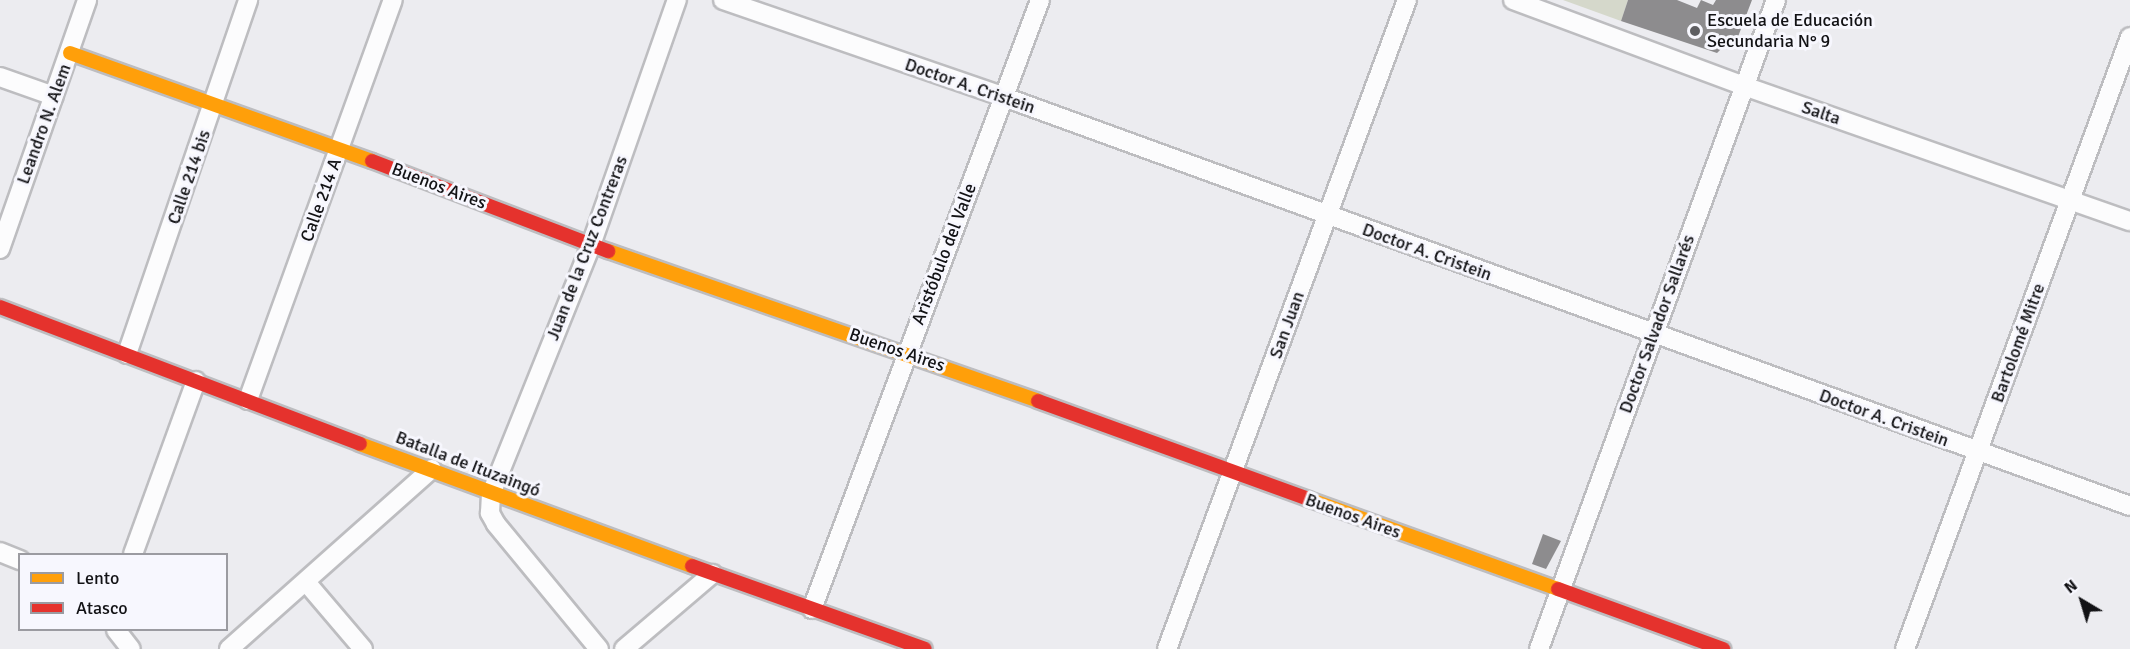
<!DOCTYPE html>
<meta charset="utf-8">
<style>
body{margin:0}
#map{position:relative;width:2130px;height:649px;overflow:hidden;background:#ececf0;font-family:Signika,sans-serif}
div>[style]{position:absolute}
[style*='--x']{left:calc(var(--x)*1px);top:calc(var(--y)*1px);width:calc(var(--w)*1px);rotate:calc(var(--a)*1deg)}
.green>*{inset:0;background:#d5d8cb}
.building>*{inset:0;background:#8d8c8e}
.roads{filter:drop-shadow(2px 0 #bdbdc0) drop-shadow(-2px 0 #bdbdc0) drop-shadow(0 2px #bdbdc0) drop-shadow(0 -2px #bdbdc0)}
.street>*{height:18px;margin:-9px;padding:0 9px;transform-origin:9px;border-radius:9px;background:#fcfcfd}
.slow>*{height:14px;margin:-7px;padding:0 7px;transform-origin:7px;border-radius:7px;background:#ff9f0a}
.jam>*{height:14px;margin:-7px;padding:0 7px;transform-origin:7px;border-radius:7px;background:#e5322d}
.dots>*{width:16px;height:16px;translate:-50% -50%;box-sizing:border-box;border:3px solid #f7f7fe;border-radius:50%}
span{translate:-50% -50%;white-space:nowrap;text-align:center;line-height:1.15;-webkit-text-stroke:6px #f7f7fe;paint-order:stroke}
.poi-label{font-size:18px;color:#121215}
.left{translate:0 -50%;text-align:left}
.street-label{font-size:18px;color:#121215}
.legend{position:absolute;left:18px;top:553px;width:210px;height:78px;box-sizing:border-box;background:#f7f7fe;border:2px solid #9b9ba1;margin:0;padding:8px 10px;list-style:none;font-size:18px;color:#121215}
.legend li{display:flex;align-items:center;gap:12px;height:30px}
.legend b{width:30px;border:2px solid #9b9ba1}
.north{position:absolute;left:2052px;top:571px;width:60px;height:60px;-webkit-text-stroke:4px #f7f7fe;paint-order:stroke;rotate:322deg;font-size:16px;font-weight:700;line-height:24px;text-align:center;color:#121215}
.north::after{content:'';display:block;margin:auto;width:21px;height:27px;background:#121215;clip-path:polygon(50% 0,100% 100%,50% 72%,0 100%)}
</style>
<div id="map">
<div class="green">
<i style="clip-path:polygon(1563px 0,1628px 0,1621px 21px)"></i>
</div>
<div class="building">
<i style="clip-path:polygon(1628px 0,1677px 0,1697px 8px,1701px 0,1713px 5px,1716px 0,1752px 0,1736px 42px,1730px 40px,1717px 53px,1621px 21px)"></i>
<i style="clip-path:polygon(1543px 534px,1561px 541px,1546px 569px,1532px 564px)"></i>
</div>
<div class="roads">
<div class="street">
<i style="--x:723;--y:0;--w:297;--a:19"></i>
<i style="--x:1004;--y:97;--w:1198;--a:19.96"></i>
<i style="--x:1513;--y:0;--w:246;--a:20.4"></i>
<i style="--x:1744;--y:86;--w:409;--a:19.3"></i>
<i style="--x:0;--y:77;--w:57;--a:19.4"></i>
<i style="--x:0;--y:249;--w:264;--a:-70.7"></i>
<i style="--x:127;--y:354;--w:374;--a:-71.1"></i>
<i style="--x:248;--y:400;--w:425;--a:-70.1"></i>
<i style="--x:0;--y:552;--w:22;--a:22"></i>
<i style="--x:133;--y:554;--w:184;--a:-70"></i>
<i style="--x:306;--y:582;--w:88;--a:49.6"></i>
<i style="--x:812;--y:609;--w:650;--a:-69.47"></i>
<i style="--x:116;--y:630;--w:24;--a:52"></i>
<i style="--x:229;--y:649;--w:271;--a:-41.6"></i>
<i style="--x:599;--y:649;--w:162;--a:-129.5"></i>
<i style="--x:496;--y:524;--w:13;--a:-119"></i>
<i style="--x:490;--y:513;--w:19;--a:-87"></i>
<i style="--x:491;--y:494;--w:268;--a:-68.1"></i>
<i style="--x:591;--y:245;--w:260;--a:-70.7"></i>
<i style="--x:624;--y:649;--w:116;--a:-40.4"></i>
<i style="--x:1167;--y:649;--w:692;--a:-69.71"></i>
<i style="--x:1539;--y:649;--w:691;--a:-69.94"></i>
<i style="--x:1905;--y:649;--w:652;--a:-69.81"></i>
</div>
<div class="slow">
<i style="--x:70;--y:53;--w:321;--a:19.7"></i>
<i style="--x:608;--y:251;--w:455;--a:19.2"></i>
<i style="--x:360;--y:444;--w:354;--a:20.2"></i>
<i style="--x:1308;--y:499;--w:266;--a:19.8"></i>
</div>
<div class="jam">
<i style="--x:372;--y:161;--w:253;--a:20.9"></i>
<i style="--x:0;--y:307;--w:385;--a:20.8"></i>
<i style="--x:1038;--y:401;--w:287;--a:19.9"></i>
<i style="--x:692;--y:566;--w:247;--a:19.6"></i>
<i style="--x:1558;--y:589;--w:176;--a:20"></i>
</div>
</div>
<div class="dots">
<i style="left:1695px;top:31px;background:#5e5e62"></i>
</div>
<div class="poi-label">
<span class="left" style="left:1707px;top:31px">Escuela de Educación<br>Secundaria N° 9</span>
</div>
<div class="street-label">
<span style="left:970px;top:86px;rotate:19deg">Doctor A. Cristein</span>
<span style="left:1821px;top:113px;rotate:19deg">Salta</span>
<span style="left:44px;top:124px;rotate:-70deg">Leandro N. Alem</span>
<span style="left:189px;top:177px;rotate:-71deg">Calle 214 bis</span>
<span style="left:439px;top:186px;rotate:21deg">Buenos Aires</span>
<span style="left:321px;top:200px;rotate:-70deg">Calle 214 A</span>
<span style="left:587px;top:248px;rotate:-69deg">Juan de la Cruz Contreras</span>
<span style="left:1427px;top:252px;rotate:20deg">Doctor A. Cristein</span>
<span style="left:944px;top:254px;rotate:-69deg">Aristóbulo del Valle</span>
<span style="left:1657px;top:324px;rotate:-70deg">Doctor Salvador Sallarés</span>
<span style="left:1287px;top:325px;rotate:-70deg">San Juan</span>
<span style="left:2018px;top:343px;rotate:-70deg">Bartolomé Mitre</span>
<span style="left:897px;top:350px;rotate:19deg">Buenos Aires</span>
<span style="left:1884px;top:418px;rotate:20deg">Doctor A. Cristein</span>
<span style="left:468px;top:464px;rotate:21deg">Batalla de Ituzaingó</span>
<span style="left:1353px;top:516px;rotate:20deg">Buenos Aires</span>
</div>
<ul class="legend">
<li><b style="height:8px;background:#ff9f0a"></b>Lento</li>
<li><b style="height:8px;background:#e5322d"></b>Atasco</li>
</ul>
<div class="north">N</div>
</div>
